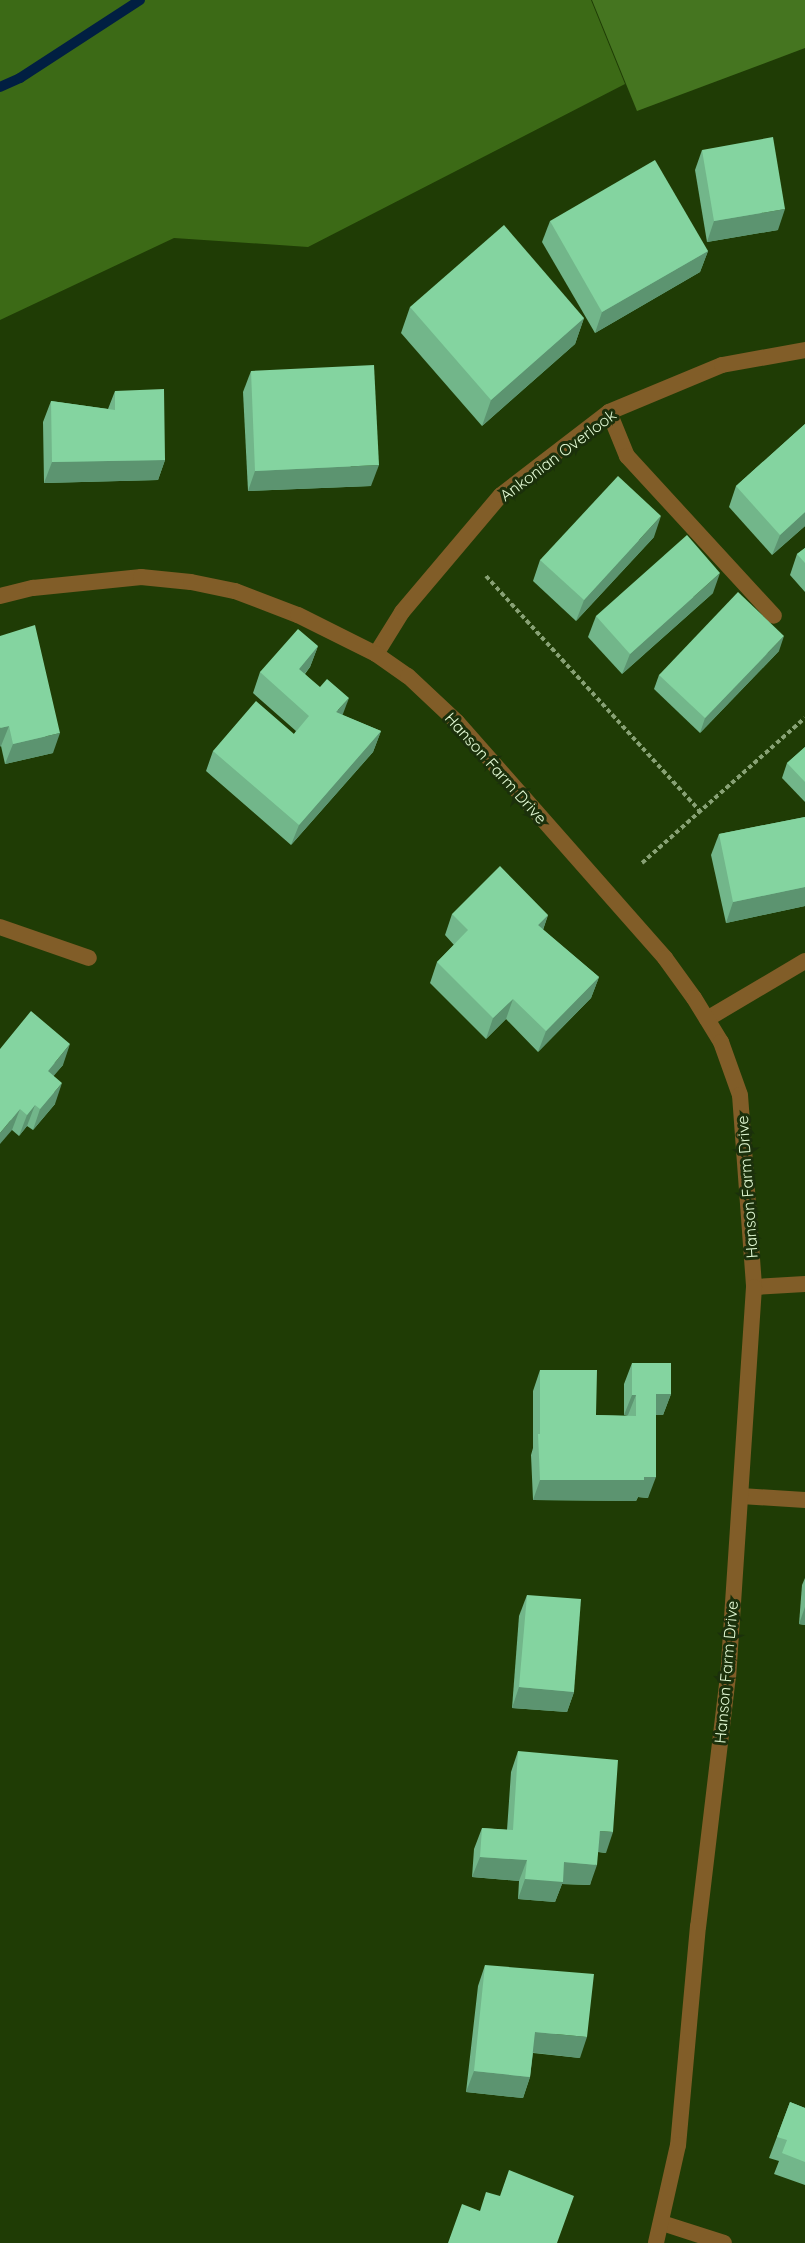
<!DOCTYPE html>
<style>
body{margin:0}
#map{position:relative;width:805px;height:2243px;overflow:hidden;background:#1f3c05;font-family:Quicksand,sans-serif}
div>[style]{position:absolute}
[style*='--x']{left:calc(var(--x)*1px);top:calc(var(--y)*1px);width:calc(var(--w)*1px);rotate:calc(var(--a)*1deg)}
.green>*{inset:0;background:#3c6a16}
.forest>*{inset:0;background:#457520}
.stream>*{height:10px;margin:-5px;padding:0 5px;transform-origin:5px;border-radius:5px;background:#011f42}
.path>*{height:4px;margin-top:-2px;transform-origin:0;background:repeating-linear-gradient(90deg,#88a275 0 4.5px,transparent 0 7.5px)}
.service>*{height:16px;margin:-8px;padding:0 8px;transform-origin:8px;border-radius:8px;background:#815d28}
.minor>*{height:16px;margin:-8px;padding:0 8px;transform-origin:8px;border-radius:8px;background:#815d28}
.tertiary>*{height:16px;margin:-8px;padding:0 8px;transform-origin:8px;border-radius:8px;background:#815d28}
.wall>*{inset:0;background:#72b68a}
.shaded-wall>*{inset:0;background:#5c9470}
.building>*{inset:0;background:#84d4a0}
span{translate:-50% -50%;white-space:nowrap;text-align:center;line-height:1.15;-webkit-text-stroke:6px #1b300b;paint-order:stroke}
.street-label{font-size:16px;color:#e3fad5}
</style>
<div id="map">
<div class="green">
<i style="clip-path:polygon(0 0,591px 0,625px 84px,308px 247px,174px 238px,0 320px)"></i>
</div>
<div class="forest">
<i style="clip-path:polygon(592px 0,805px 0,805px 48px,637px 111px)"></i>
</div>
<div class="stream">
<i style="--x:0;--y:87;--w:22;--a:-24"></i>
<i style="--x:20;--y:78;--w:143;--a:-33"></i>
</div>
<div class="path">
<i style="--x:486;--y:576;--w:318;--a:47.7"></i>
<i style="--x:642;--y:863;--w:218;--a:-41.7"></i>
</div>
<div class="service">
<i style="--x:609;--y:412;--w:48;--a:67.8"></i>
<i style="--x:627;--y:456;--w:217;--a:47.4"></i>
<i style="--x:741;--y:1496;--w:64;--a:3.6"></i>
</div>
<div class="minor">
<i style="--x:376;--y:654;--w:49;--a:-58.2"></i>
<i style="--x:402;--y:612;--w:153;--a:-49.8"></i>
<i style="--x:501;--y:495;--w:136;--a:-37.5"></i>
<i style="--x:609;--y:412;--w:122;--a:-22.6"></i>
<i style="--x:722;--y:365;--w:84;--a:-10.2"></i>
<i style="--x:0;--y:927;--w:94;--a:19.2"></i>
<i style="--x:707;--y:1019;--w:114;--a:-30.6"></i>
<i style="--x:754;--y:1287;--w:51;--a:-3.4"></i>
<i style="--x:662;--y:2223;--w:65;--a:17.9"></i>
</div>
<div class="tertiary">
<i style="--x:0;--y:596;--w:34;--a:-14"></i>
<i style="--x:33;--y:588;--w:109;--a:-5.8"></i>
<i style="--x:141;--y:577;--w:50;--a:5.7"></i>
<i style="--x:191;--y:582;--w:45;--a:11.6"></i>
<i style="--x:235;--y:591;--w:67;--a:20.9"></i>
<i style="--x:298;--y:615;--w:87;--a:26.6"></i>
<i style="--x:376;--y:654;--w:39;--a:35"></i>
<i style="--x:408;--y:676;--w:67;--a:43.2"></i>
<i style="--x:457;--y:722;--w:315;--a:48.6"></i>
<i style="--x:665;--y:958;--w:49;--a:54.1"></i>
<i style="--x:694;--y:998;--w:52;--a:58.5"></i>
<i style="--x:721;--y:1042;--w:56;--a:70.3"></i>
<i style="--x:740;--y:1095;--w:193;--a:85.8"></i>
<i style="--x:754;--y:1287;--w:390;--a:93.8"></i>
<i style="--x:728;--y:1676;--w:252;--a:96.8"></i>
<i style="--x:698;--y:1926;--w:220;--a:95.2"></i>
<i style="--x:678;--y:2145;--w:100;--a:102.7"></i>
</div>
<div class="wall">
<i style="clip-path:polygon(702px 150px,778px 230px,707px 242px,695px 170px)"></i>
<i style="clip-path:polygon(550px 221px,708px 251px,700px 272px,595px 333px,542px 242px)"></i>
<i style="clip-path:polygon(410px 307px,584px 318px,575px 344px,482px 426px,401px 333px)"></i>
<i style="clip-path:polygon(251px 371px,371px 486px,248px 491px,243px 392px)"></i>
<i style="clip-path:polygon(115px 391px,165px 460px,158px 480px,44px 483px,43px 422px,51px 401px,108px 409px)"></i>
<i style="clip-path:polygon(805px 424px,805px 526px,772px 555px,729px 507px,736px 486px)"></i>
<i style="clip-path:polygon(654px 537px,576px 621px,533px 581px,540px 560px)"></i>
<i style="clip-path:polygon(805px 548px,805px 592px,790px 575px,797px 554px)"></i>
<i style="clip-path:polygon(713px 593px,622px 674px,588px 637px,596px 616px)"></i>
<i style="clip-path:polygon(0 636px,53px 753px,5px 764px,1px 746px)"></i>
<i style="clip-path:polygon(318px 646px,310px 667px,305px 674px,342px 715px,381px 731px,373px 752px,291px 845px,206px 771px,213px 751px,294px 734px,296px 731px,253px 693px,260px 672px)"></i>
<i style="clip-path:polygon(779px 651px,700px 733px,654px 689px,659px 675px)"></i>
<i style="clip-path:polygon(805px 747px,805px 802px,782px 778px,787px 763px)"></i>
<i style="clip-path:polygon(805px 817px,805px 906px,726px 923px,711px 855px,719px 834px)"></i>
<i style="clip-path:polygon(452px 914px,548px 915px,543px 930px,599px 977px,591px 998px,538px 1052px,506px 1019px,486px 1039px,430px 983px,437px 962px,454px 945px,445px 935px)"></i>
<i style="clip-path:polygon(0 1049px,63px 1065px,53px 1076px,55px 1104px,33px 1130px,27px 1126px,19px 1136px,12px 1130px)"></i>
<i style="clip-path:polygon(632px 1363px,671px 1394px,663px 1415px,656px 1415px,648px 1498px,638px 1497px,636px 1501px,533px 1500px,531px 1455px,533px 1448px,533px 1391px,540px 1370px,596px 1415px,628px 1416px,624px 1415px,624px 1384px)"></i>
<i style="clip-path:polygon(805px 1578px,805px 1625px,799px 1624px,802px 1585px)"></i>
<i style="clip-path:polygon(527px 1595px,574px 1692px,567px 1712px,512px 1708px,519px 1616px)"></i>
<i style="clip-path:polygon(518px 1751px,606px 1853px,598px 1852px,590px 1885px,562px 1884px,555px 1902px,518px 1899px,519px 1881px,472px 1877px,474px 1849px,482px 1828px,507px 1830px,511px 1772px)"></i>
<i style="clip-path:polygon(485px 1965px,580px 2058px,533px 2053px,530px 2077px,523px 2098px,466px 2092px,478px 1986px)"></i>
<i style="clip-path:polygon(790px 2102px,805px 2108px,805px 2185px,774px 2174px,779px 2161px,769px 2158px)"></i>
</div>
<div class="shaded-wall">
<i style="clip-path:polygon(785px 209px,778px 230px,707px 242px,714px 221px)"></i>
<i style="clip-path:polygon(708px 251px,700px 272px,595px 333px,602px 312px)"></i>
<i style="clip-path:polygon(584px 318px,575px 344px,482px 426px,491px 400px)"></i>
<i style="clip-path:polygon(165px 460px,158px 480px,44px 483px,52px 462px)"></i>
<i style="clip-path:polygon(379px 465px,371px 486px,248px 491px,255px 471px)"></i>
<i style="clip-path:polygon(805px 512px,805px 526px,772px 555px,780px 535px)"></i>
<i style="clip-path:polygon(661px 516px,654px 537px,576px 621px,584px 600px)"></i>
<i style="clip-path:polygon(720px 573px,713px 593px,622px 674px,630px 654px)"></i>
<i style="clip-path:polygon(784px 636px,779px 651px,700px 733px,705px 718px)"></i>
<i style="clip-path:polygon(318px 646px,310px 667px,291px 689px,299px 669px)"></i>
<i style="clip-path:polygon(349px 698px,341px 719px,336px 712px)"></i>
<i style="clip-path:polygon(9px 726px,1px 746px,0 747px,0 728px)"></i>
<i style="clip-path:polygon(381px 731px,373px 752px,291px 845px,299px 825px)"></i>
<i style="clip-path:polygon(60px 733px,53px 753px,5px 764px,13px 744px)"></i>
<i style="clip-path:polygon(805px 887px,805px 906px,726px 923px,733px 902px)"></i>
<i style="clip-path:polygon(548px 915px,541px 935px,538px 925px)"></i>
<i style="clip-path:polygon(599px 977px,591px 998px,538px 1052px,546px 1031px)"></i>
<i style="clip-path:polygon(513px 999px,506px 1019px,486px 1039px,493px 1018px)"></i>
<i style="clip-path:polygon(70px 1044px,63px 1065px,40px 1092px,48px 1071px)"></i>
<i style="clip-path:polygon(62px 1083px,55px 1104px,33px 1130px,40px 1109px)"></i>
<i style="clip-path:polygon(35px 1105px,27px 1126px,19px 1136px,27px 1115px)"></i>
<i style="clip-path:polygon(20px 1109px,12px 1130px,0 1144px,0 1133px)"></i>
<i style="clip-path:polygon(656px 1394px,671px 1394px,663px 1415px,648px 1415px)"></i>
<i style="clip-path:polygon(632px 1395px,636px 1395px,628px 1415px,624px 1415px)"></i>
<i style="clip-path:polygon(644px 1477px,656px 1477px,648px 1498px,638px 1497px,636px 1501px,533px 1500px,540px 1480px)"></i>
<i style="clip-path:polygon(805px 1607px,805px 1625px,799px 1624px)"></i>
<i style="clip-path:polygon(519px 1687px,574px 1692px,567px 1712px,512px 1708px)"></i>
<i style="clip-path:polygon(600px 1831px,613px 1832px,606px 1853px,592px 1851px)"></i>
<i style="clip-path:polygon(480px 1857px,527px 1860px,519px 1881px,472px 1877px)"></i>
<i style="clip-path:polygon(564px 1862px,597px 1865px,590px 1885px,562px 1884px,555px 1902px,518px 1899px,525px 1879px)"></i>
<i style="clip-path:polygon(535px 2032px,587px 2037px,580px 2058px,528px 2052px)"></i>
<i style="clip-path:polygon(474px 2071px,530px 2077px,523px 2098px,466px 2092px)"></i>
</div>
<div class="building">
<i style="clip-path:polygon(773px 137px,785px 209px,714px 221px,702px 150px)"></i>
<i style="clip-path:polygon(655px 160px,708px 251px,602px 312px,550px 221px)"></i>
<i style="clip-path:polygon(504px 225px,584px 318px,491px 400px,410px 307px)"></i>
<i style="clip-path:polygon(374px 365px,379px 465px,255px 471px,251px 371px)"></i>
<i style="clip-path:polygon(164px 389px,165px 460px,52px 462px,51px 401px,115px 410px,115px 391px)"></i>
<i style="clip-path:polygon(805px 424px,805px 512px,780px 535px,736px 486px)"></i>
<i style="clip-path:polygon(618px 476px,661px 516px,584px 600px,540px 560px)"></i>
<i style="clip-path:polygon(687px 535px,720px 573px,630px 654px,596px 616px)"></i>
<i style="clip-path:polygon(805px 548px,805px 563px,797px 554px)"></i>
<i style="clip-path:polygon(738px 592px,784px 636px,705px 718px,659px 675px)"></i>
<i style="clip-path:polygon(35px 625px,60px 733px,13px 744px,9px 726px,0 728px,0 636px)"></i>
<i style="clip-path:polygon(298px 629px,318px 646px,299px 669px,320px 687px,327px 679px,349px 698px,336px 712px,381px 731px,299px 825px,213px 751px,256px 701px,294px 734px,309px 716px,260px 672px)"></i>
<i style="clip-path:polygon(805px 747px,805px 782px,787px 763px)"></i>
<i style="clip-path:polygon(805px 817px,805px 887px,733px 902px,719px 834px)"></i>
<i style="clip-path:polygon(500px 866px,548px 915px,538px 925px,599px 977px,546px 1031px,513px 999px,493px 1018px,437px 962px,468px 930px,452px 914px)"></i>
<i style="clip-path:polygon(31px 1011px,70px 1044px,48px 1071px,62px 1083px,40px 1109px,35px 1105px,27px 1115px,20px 1109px,0 1133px,0 1049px)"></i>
<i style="clip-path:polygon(632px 1363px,671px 1363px,671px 1394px,656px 1394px,656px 1477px,644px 1477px,644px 1480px,540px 1480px,538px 1434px,540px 1434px,540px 1370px,597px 1370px,596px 1415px,636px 1416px,636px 1395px,632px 1395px)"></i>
<i style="clip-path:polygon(527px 1595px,581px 1599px,574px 1692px,519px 1687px)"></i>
<i style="clip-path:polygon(518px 1751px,618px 1760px,613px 1832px,600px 1831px,597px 1865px,564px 1862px,563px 1882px,525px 1879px,527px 1860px,480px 1857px,482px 1828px,513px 1830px)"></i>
<i style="clip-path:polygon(485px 1965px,594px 1974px,587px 2037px,535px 2032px,530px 2077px,474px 2071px)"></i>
<i style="clip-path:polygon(790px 2102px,805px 2108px,805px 2162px,782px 2153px,787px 2140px,777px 2137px)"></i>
<i style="clip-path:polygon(509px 2170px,574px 2196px,557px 2243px,448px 2243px,462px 2204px,480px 2211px,486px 2192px,500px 2196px)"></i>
</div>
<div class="street-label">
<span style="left:558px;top:455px;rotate:-37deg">Ankonian Overlook</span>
<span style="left:496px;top:768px;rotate:48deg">Hanson Farm Drive</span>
<span style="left:747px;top:1187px;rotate:-94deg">Hanson Farm Drive</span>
<span style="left:726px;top:1672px;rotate:-85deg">Hanson Farm Drive</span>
</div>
</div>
